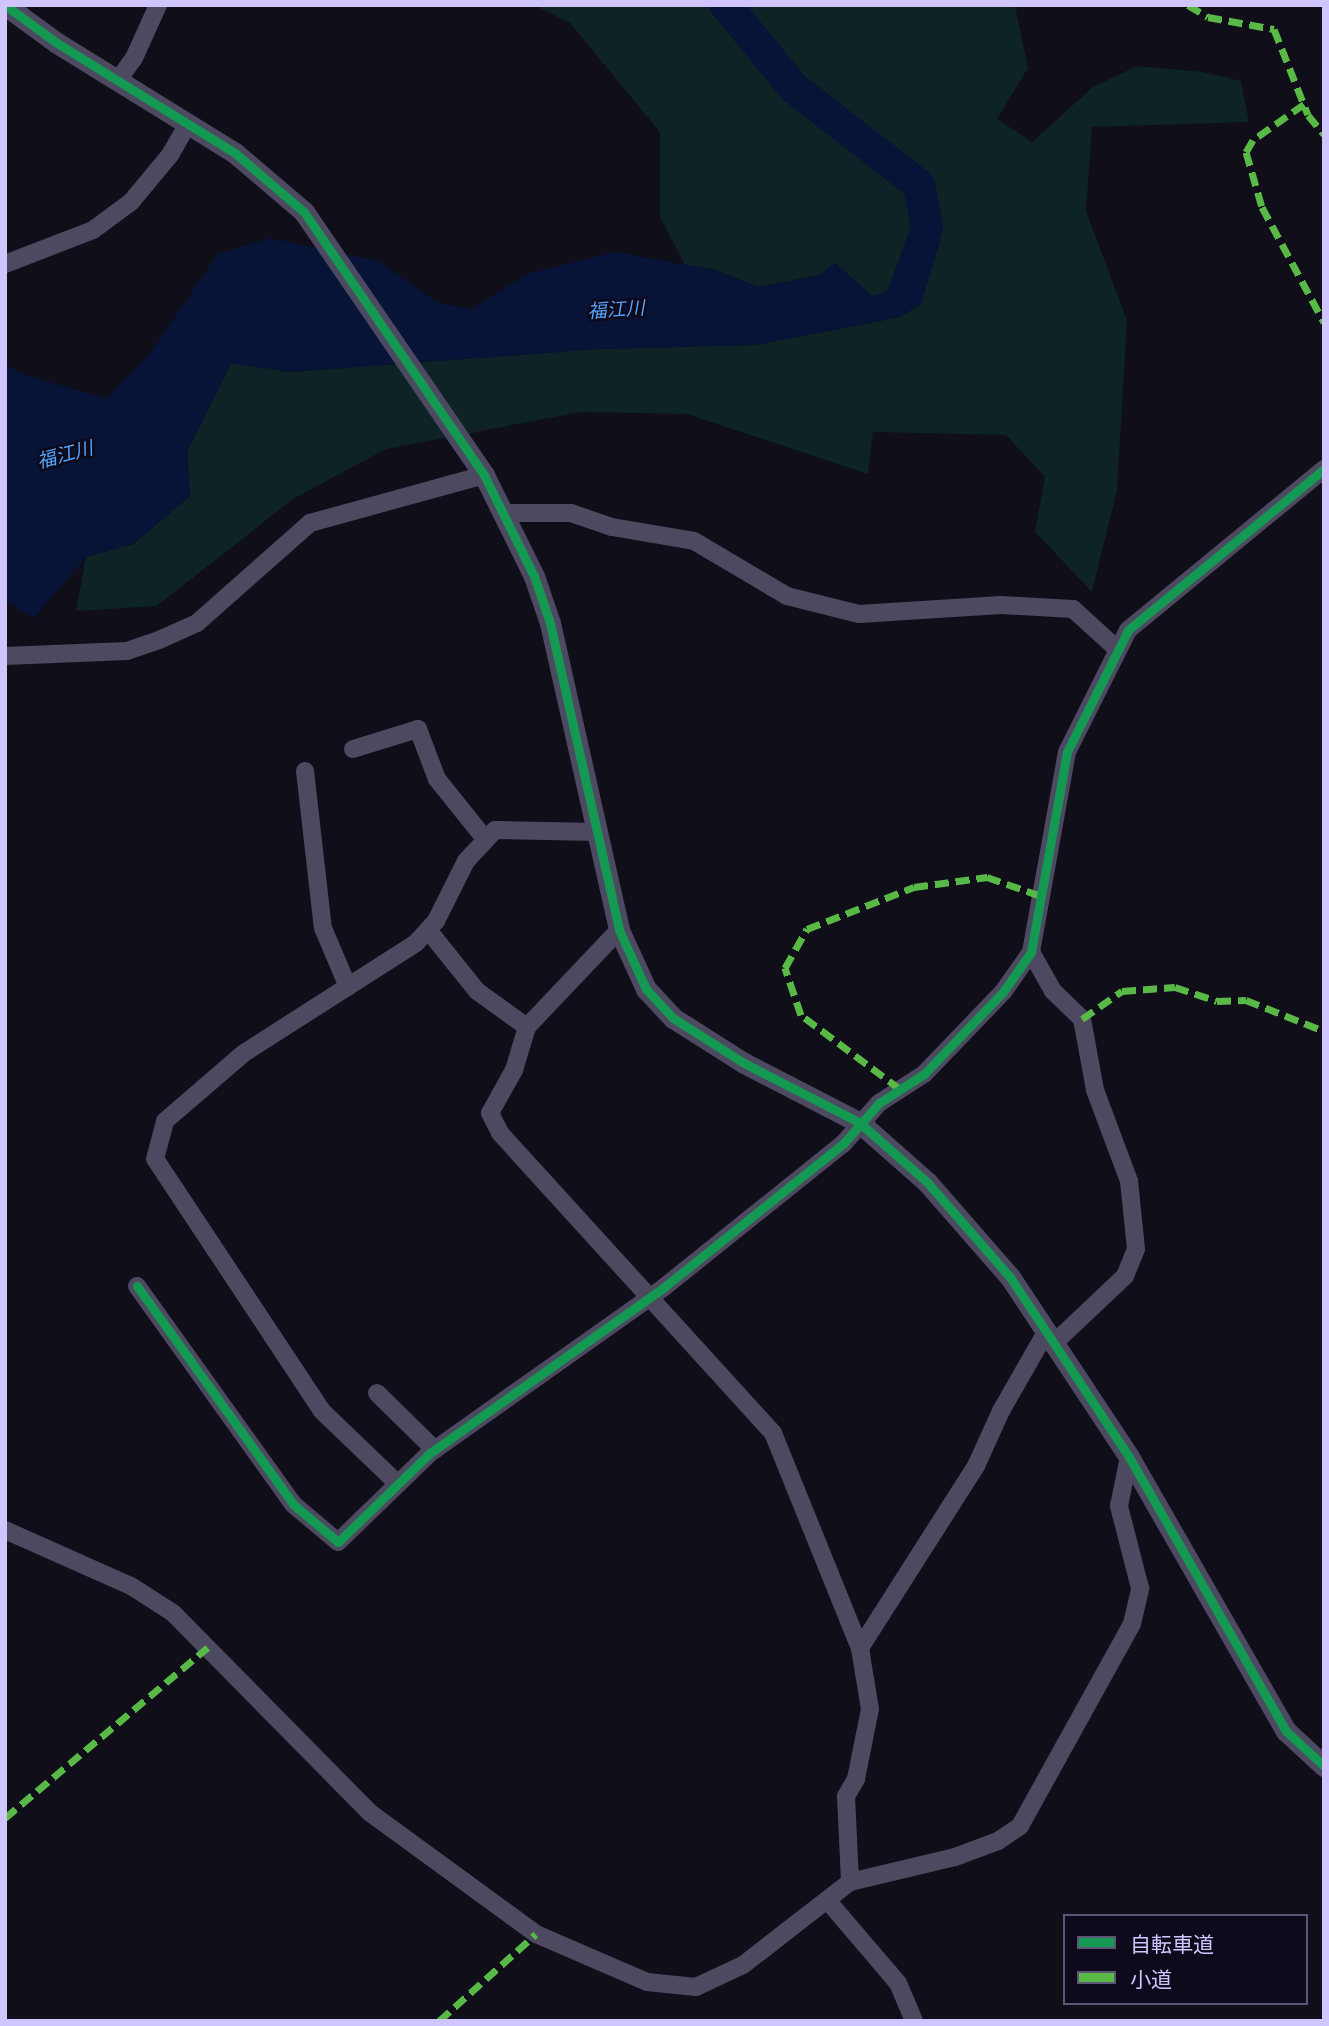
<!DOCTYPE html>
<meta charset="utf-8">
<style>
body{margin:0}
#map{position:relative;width:1329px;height:2026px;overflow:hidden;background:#100e18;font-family:Arial,"Noto Sans JP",sans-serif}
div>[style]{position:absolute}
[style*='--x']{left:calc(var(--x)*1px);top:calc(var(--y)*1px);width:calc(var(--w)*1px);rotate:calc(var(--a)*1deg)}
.green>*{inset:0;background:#0d2325}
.water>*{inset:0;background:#071437}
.river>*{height:32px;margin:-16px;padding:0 16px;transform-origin:16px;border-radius:16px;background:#071437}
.minor>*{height:18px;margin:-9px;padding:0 9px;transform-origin:9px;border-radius:9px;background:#4c4961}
.tertiary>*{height:21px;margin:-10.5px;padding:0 10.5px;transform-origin:10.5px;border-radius:10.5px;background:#4c4961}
.quiet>*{height:7px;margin-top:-3.5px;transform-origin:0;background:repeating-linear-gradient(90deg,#58b947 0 14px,transparent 0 21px)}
.cycleway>*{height:9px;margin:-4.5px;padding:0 4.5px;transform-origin:4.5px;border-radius:4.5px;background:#139951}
span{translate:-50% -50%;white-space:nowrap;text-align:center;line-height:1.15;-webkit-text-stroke:5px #0e0a1c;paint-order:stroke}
.water-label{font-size:19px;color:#53a5ff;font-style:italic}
.frame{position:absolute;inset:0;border:7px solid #d0c5ff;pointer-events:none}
.legend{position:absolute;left:1063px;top:1914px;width:245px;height:91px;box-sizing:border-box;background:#0e0a1c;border:2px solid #5c5577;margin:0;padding:9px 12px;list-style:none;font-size:21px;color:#d0c5ff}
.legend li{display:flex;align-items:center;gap:14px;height:35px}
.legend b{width:35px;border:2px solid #5c5577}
</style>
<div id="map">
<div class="green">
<i style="clip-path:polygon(534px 5px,1015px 6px,1028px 68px,997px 119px,1032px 142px,1093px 87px,1137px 66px,1203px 72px,1241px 81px,1249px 122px,1092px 127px,1086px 211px,1127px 320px,1117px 490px,1092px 592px,1035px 532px,1045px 477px,1006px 435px,873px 432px,868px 474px,687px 414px,581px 412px,386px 449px,293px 499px,157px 606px,76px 611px,86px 557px,133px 544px,190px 496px,187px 452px,231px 363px,291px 372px,598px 349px,755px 345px,900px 317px,921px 304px,906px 241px,887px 293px,872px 296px,835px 263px,820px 275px,758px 287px,715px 270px,685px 265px,660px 217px,660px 132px,570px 23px)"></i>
</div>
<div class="water">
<i style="clip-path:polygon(930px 203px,941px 213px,940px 242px,921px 304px,900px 317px,755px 345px,598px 349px,291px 372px,231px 363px,187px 452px,190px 496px,133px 544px,86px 557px,34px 618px,5px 601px,5px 364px,19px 373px,107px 399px,151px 352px,218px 254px,270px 238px,379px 261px,436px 302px,472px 309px,527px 274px,615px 252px,715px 270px,758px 287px,820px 275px,835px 263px,872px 296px,887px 292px,906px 241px)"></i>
</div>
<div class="river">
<i style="--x:726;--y:5;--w:107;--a:50.7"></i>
<i style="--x:794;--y:88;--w:158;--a:37.8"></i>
<i style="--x:919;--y:185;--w:43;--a:79.2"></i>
<i style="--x:927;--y:227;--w:26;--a:108"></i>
</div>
<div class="minor">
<i style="--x:118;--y:80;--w:27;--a:-54"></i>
<i style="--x:134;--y:58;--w:58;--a:-65.6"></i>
<i style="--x:5;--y:264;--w:94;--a:-21.1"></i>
<i style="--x:93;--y:230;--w:47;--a:-36.4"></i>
<i style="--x:131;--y:202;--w:61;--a:-50.3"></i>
<i style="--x:170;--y:155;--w:36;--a:-60"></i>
<i style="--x:503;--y:513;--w:68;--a:0"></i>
<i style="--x:571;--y:513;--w:43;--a:18.9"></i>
<i style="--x:612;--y:527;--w:83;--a:9.7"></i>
<i style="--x:694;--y:541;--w:108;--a:30.6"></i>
<i style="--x:787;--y:596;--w:74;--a:14"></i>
<i style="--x:859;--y:614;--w:142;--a:-3.6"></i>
<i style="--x:1001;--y:605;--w:72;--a:3.2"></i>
<i style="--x:1073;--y:609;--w:59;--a:42.3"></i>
<i style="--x:5;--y:656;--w:122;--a:-2.3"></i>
<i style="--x:127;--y:651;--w:34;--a:-19"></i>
<i style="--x:159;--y:640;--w:42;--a:-24.1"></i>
<i style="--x:197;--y:623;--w:151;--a:-41.5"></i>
<i style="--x:310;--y:523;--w:180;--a:-15.4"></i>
<i style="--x:353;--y:749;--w:68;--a:-17.1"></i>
<i style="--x:418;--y:729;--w:53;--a:69.2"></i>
<i style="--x:437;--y:779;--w:78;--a:51.2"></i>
<i style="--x:305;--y:771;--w:158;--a:83.5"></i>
<i style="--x:323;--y:928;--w:64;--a:67"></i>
<i style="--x:428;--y:930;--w:78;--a:51.2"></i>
<i style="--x:477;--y:991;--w:62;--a:35.8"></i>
<i style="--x:619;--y:930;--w:134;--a:133.5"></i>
<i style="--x:527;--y:1027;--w:45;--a:106.8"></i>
<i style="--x:514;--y:1070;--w:49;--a:119.2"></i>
<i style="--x:490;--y:1113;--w:22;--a:63"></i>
<i style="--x:500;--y:1133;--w:406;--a:47.7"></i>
<i style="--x:773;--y:1433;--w:232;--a:68"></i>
<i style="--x:860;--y:1648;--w:30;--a:81"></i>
<i style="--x:865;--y:1678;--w:31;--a:81"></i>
<i style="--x:870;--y:1709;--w:71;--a:101.3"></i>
<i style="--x:856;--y:1779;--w:20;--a:120"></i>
<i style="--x:846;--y:1796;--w:86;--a:87.3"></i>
<i style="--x:1031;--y:952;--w:45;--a:60.6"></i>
<i style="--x:1053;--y:991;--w:40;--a:44"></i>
<i style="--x:1082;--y:1019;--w:72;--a:79.6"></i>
<i style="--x:1095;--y:1090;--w:97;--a:69.5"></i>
<i style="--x:1129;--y:1181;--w:68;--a:84.1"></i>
<i style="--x:1136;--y:1249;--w:29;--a:112"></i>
<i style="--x:1125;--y:1276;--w:100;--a:136.6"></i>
<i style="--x:137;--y:1286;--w:269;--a:54.4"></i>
<i style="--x:294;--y:1505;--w:57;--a:40.1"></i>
<i style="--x:338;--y:1542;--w:128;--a:-44.1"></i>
<i style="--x:430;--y:1453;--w:286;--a:-35.3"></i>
<i style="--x:663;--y:1288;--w:231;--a:-38.7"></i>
<i style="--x:843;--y:1144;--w:55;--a:-48.7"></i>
<i style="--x:879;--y:1103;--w:54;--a:-32.8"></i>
<i style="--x:924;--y:1074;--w:114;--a:-46.1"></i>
<i style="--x:1003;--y:992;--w:49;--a:-55"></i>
<i style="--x:1031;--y:952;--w:203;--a:-79.8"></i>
<i style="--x:1067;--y:752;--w:136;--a:-63.4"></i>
<i style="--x:1128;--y:630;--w:254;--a:-39.4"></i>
<i style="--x:377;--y:1393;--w:81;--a:44.5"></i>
<i style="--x:398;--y:1484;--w:105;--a:-136.2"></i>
<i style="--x:322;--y:1411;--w:302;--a:-123.5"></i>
<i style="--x:155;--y:1159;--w:39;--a:-75"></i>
<i style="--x:165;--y:1121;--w:104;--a:-40.7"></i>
<i style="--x:244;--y:1053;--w:204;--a:-32.6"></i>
<i style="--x:416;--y:943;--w:30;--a:-48"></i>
<i style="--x:436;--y:921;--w:67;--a:-63.4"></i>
<i style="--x:466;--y:861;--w:42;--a:-46.9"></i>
<i style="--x:495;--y:830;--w:101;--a:1.1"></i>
<i style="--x:5;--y:1530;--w:138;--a:24"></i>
<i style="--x:131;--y:1586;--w:50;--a:32.7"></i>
<i style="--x:173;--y:1613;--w:279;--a:45.4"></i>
<i style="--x:369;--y:1812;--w:207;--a:36.1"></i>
<i style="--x:536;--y:1934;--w:121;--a:23.4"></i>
<i style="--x:647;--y:1982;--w:49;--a:5.8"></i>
<i style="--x:696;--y:1987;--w:52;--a:-25.1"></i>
<i style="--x:743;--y:1965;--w:135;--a:-37.8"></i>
<i style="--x:850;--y:1882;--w:108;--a:-13.4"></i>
<i style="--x:955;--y:1857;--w:46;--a:-20.4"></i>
<i style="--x:998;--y:1841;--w:27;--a:-34"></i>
<i style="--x:1020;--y:1826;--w:231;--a:-61"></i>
<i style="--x:1132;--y:1624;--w:37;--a:-77"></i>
<i style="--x:1140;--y:1588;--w:85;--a:-104.4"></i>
<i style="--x:1119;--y:1506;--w:50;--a:-78.5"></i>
<i style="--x:860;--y:1648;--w:216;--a:-57.5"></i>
<i style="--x:976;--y:1466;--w:60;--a:-65.6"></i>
<i style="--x:1001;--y:1411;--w:89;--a:-60.3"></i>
<i style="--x:827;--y:1900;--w:109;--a:49.5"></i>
<i style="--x:898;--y:1983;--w:41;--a:67.2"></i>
</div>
<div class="tertiary">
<i style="--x:5;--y:5;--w:64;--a:36.2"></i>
<i style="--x:57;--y:43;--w:209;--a:31.7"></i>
<i style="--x:235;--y:153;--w:91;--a:40.5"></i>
<i style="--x:304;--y:212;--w:319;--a:55.6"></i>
<i style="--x:484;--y:475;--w:113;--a:63.7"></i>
<i style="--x:534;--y:576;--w:50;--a:71.2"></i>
<i style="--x:550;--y:623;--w:315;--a:77.3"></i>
<i style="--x:619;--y:930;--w:65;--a:65.4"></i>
<i style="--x:646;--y:989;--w:40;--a:47"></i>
<i style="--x:673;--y:1018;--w:84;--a:32.4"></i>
<i style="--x:744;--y:1063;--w:131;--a:27.3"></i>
<i style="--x:860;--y:1123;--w:89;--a:41.4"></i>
<i style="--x:927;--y:1182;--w:126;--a:48.9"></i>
<i style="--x:1010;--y:1277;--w:216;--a:56.5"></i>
<i style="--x:1129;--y:1457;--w:316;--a:60.2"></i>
<i style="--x:1286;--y:1731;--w:52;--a:42.6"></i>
</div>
<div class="quiet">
<i style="--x:1188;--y:5;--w:23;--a:31"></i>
<i style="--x:1208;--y:17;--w:67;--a:10.3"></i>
<i style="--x:1274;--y:29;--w:92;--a:68.4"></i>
<i style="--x:1308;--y:115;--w:25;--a:50"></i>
<i style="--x:1304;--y:104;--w:62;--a:144.8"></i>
<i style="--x:1253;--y:140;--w:14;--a:120"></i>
<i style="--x:1246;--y:152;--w:57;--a:73.8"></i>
<i style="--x:1262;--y:207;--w:131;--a:61.7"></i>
<i style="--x:1082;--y:1019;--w:49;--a:-35"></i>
<i style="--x:1122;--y:991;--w:53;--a:-4.3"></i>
<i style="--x:1175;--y:987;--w:44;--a:18.4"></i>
<i style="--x:1217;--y:1001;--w:29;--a:-2"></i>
<i style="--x:1246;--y:1000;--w:84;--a:21.7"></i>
<i style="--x:900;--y:1089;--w:124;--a:-143.2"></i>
<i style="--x:801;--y:1015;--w:50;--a:-108.8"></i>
<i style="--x:785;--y:968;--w:45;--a:-60.6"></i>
<i style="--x:807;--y:929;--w:115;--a:-21.4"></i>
<i style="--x:914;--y:887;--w:74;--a:-7.8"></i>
<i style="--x:987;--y:877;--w:60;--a:19.3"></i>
<i style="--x:5;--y:1818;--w:265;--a:-40.1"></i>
<i style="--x:439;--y:2021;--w:130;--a:-41.9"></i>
</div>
<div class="cycleway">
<i style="--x:5;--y:5;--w:64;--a:36.2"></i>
<i style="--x:57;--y:43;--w:209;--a:31.7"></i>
<i style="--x:235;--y:153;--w:91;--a:40.5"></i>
<i style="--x:304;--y:212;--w:319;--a:55.6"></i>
<i style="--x:484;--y:475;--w:113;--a:63.7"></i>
<i style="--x:534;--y:576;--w:50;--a:71.2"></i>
<i style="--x:550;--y:623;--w:315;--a:77.3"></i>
<i style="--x:619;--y:930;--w:65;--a:65.4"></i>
<i style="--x:646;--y:989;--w:40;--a:47"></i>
<i style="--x:673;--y:1018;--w:84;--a:32.4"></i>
<i style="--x:744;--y:1063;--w:131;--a:27.3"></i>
<i style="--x:860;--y:1123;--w:89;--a:41.4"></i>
<i style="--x:927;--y:1182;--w:126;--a:48.9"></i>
<i style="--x:1010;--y:1277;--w:216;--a:56.5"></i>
<i style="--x:1129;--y:1457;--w:316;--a:60.2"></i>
<i style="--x:1286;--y:1731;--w:52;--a:42.6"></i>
<i style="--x:137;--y:1286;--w:269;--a:54.4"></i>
<i style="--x:294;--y:1505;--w:57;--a:40.1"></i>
<i style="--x:338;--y:1542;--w:128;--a:-44.1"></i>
<i style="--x:430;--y:1453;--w:286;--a:-35.3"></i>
<i style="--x:663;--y:1288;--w:231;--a:-38.7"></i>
<i style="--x:843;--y:1144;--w:55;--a:-48.7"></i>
<i style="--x:879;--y:1103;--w:54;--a:-32.8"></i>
<i style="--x:924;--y:1074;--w:114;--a:-46.1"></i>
<i style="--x:1003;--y:992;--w:49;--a:-55"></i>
<i style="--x:1031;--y:952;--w:203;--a:-79.8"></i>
<i style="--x:1067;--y:752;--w:136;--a:-63.4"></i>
<i style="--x:1128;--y:630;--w:254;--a:-39.4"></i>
</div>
<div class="water-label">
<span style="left:616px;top:310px;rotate:-4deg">福江川</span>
<span style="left:65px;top:455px;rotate:-15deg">福江川</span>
</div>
<div class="frame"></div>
<ul class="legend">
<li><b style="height:9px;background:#139951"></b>自転車道</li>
<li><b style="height:9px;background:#58b947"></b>小道</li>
</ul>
</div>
